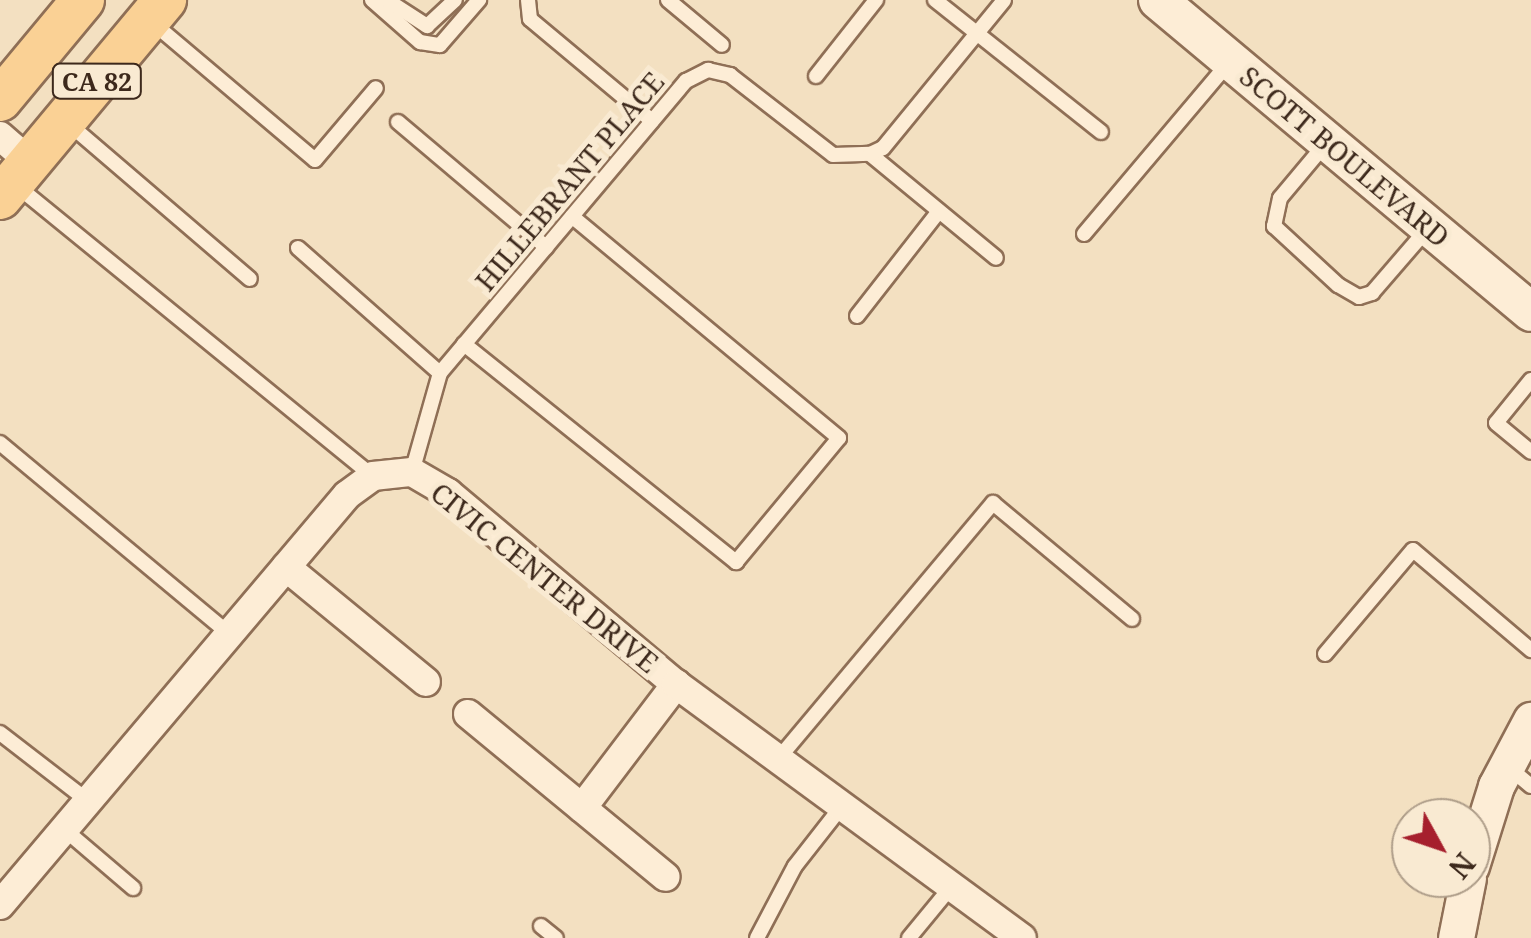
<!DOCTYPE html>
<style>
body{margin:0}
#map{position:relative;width:1531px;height:938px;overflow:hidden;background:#f3e0c1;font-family:"Noto Serif",serif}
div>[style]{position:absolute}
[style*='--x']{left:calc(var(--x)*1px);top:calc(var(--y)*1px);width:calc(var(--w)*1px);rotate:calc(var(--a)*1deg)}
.roads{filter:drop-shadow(2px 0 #8f6f56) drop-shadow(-2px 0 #8f6f56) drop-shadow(0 2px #8f6f56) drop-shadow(0 -2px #8f6f56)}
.service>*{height:14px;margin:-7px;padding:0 7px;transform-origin:7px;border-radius:7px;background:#fdedd6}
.minor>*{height:28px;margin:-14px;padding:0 14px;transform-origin:14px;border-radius:14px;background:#fdedd6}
.tertiary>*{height:35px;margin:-17.5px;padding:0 17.5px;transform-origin:17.5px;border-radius:17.5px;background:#fdedd6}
.secondary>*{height:38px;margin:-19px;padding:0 19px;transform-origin:19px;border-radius:19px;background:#fdedd6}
.primary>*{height:42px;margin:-21px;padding:0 21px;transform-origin:21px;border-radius:21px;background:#fad195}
span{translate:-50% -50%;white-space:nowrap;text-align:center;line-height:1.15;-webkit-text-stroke:10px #f9ead2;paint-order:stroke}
.shield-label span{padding:2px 8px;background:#f9ead2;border:2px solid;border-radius:8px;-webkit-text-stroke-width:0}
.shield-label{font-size:25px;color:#3d291c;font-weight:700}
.street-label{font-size:28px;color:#3d291c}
.north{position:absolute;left:1391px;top:798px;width:100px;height:100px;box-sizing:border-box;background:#f9ead2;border:2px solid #ae9d89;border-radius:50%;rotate:130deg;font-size:28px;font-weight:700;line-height:40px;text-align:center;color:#3d291c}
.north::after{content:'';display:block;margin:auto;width:35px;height:45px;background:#a61f2d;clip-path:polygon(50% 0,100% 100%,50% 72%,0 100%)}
</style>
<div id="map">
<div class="roads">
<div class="service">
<i style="--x:372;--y:0;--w:64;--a:41.2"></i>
<i style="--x:420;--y:42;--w:20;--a:9"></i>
<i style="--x:440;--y:45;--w:60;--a:-49.1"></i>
<i style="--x:387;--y:0;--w:48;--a:33"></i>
<i style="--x:427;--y:26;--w:38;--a:-43"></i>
<i style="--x:528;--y:0;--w:19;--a:84"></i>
<i style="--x:530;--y:19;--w:159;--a:39.9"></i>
<i style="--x:668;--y:0;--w:70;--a:39.8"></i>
<i style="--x:935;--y:0;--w:212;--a:38.5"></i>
<i style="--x:153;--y:23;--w:212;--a:40.2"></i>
<i style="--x:315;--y:160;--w:94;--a:-49.7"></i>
<i style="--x:816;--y:76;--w:97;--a:-51.7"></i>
<i style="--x:398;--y:122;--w:194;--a:40.2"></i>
<i style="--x:69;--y:124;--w:238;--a:40.6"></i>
<i style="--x:1327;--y:142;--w:73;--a:130"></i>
<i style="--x:1280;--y:198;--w:29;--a:102"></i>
<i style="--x:1274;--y:226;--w:87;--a:42.7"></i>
<i style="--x:1338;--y:285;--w:24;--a:30"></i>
<i style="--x:1359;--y:297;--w:14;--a:-17"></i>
<i style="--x:1372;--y:293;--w:87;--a:-49.2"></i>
<i style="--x:870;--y:154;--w:163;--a:39.5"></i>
<i style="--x:17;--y:186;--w:459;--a:39.2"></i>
<i style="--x:1084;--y:234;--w:226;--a:-49.8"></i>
<i style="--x:298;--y:248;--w:189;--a:41.4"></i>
<i style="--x:857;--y:316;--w:133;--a:-52"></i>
<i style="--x:464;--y:344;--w:349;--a:38.7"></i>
<i style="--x:736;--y:562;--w:161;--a:-50.3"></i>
<i style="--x:839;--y:438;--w:347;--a:-140.3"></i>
<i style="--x:1531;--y:380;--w:55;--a:129.1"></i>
<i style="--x:1496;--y:423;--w:45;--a:39.6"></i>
<i style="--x:0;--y:443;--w:298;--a:39.8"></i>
<i style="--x:412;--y:472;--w:103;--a:-74.2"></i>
<i style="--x:440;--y:373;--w:382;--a:-49.9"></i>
<i style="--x:686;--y:81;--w:25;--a:-27"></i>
<i style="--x:708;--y:70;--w:23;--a:13"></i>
<i style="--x:730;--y:75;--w:130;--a:37.8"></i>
<i style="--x:833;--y:155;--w:37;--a:-2"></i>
<i style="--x:870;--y:154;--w:14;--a:-25"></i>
<i style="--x:883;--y:148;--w:191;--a:-50.7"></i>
<i style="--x:1325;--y:654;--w:136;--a:-49.8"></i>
<i style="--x:1413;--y:550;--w:155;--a:40.3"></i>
<i style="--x:0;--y:733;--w:111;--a:37.7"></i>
<i style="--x:779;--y:758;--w:333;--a:-50"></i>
<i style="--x:993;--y:503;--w:181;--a:39.8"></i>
<i style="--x:1507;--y:766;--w:31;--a:40"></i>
<i style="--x:64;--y:829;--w:91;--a:40.5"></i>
<i style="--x:541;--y:926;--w:19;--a:39"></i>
<i style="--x:757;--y:938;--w:81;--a:-62.2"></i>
<i style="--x:795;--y:866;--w:76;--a:-51.9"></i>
<i style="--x:909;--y:938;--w:66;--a:-50.5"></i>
</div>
<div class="minor">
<i style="--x:0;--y:136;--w:40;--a:41"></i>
<i style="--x:286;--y:567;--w:181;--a:39.4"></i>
<i style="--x:468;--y:714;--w:256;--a:39.5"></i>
<i style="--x:582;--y:808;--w:156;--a:-52.8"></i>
<i style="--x:0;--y:905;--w:537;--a:-49.76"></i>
<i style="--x:347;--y:495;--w:32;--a:-36"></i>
<i style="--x:373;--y:476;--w:39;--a:-6"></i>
<i style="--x:412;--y:472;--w:42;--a:30.3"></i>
<i style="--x:448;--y:493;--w:297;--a:40"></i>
<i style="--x:676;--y:684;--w:429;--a:36.3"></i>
</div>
<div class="tertiary">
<i style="--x:1471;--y:866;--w:84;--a:-72.6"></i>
<i style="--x:1496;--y:786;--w:75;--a:-62.1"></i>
<i style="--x:1456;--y:938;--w:61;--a:-78.7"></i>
</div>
<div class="secondary">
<i style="--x:1158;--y:0;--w:486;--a:39.9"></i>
</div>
<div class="primary">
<i style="--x:0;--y:100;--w:130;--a:-50.3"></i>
<i style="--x:0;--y:198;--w:258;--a:-50.2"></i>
</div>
</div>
<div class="shield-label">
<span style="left:97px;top:81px">CA 82</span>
</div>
<div class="street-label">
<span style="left:1345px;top:156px;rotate:40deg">SCOTT BOULEVARD</span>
<span style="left:569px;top:181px;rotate:-50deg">HILLEBRANT PLACE</span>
<span style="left:545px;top:577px;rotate:39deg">CIVIC CENTER DRIVE</span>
</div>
<div class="north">N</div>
</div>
